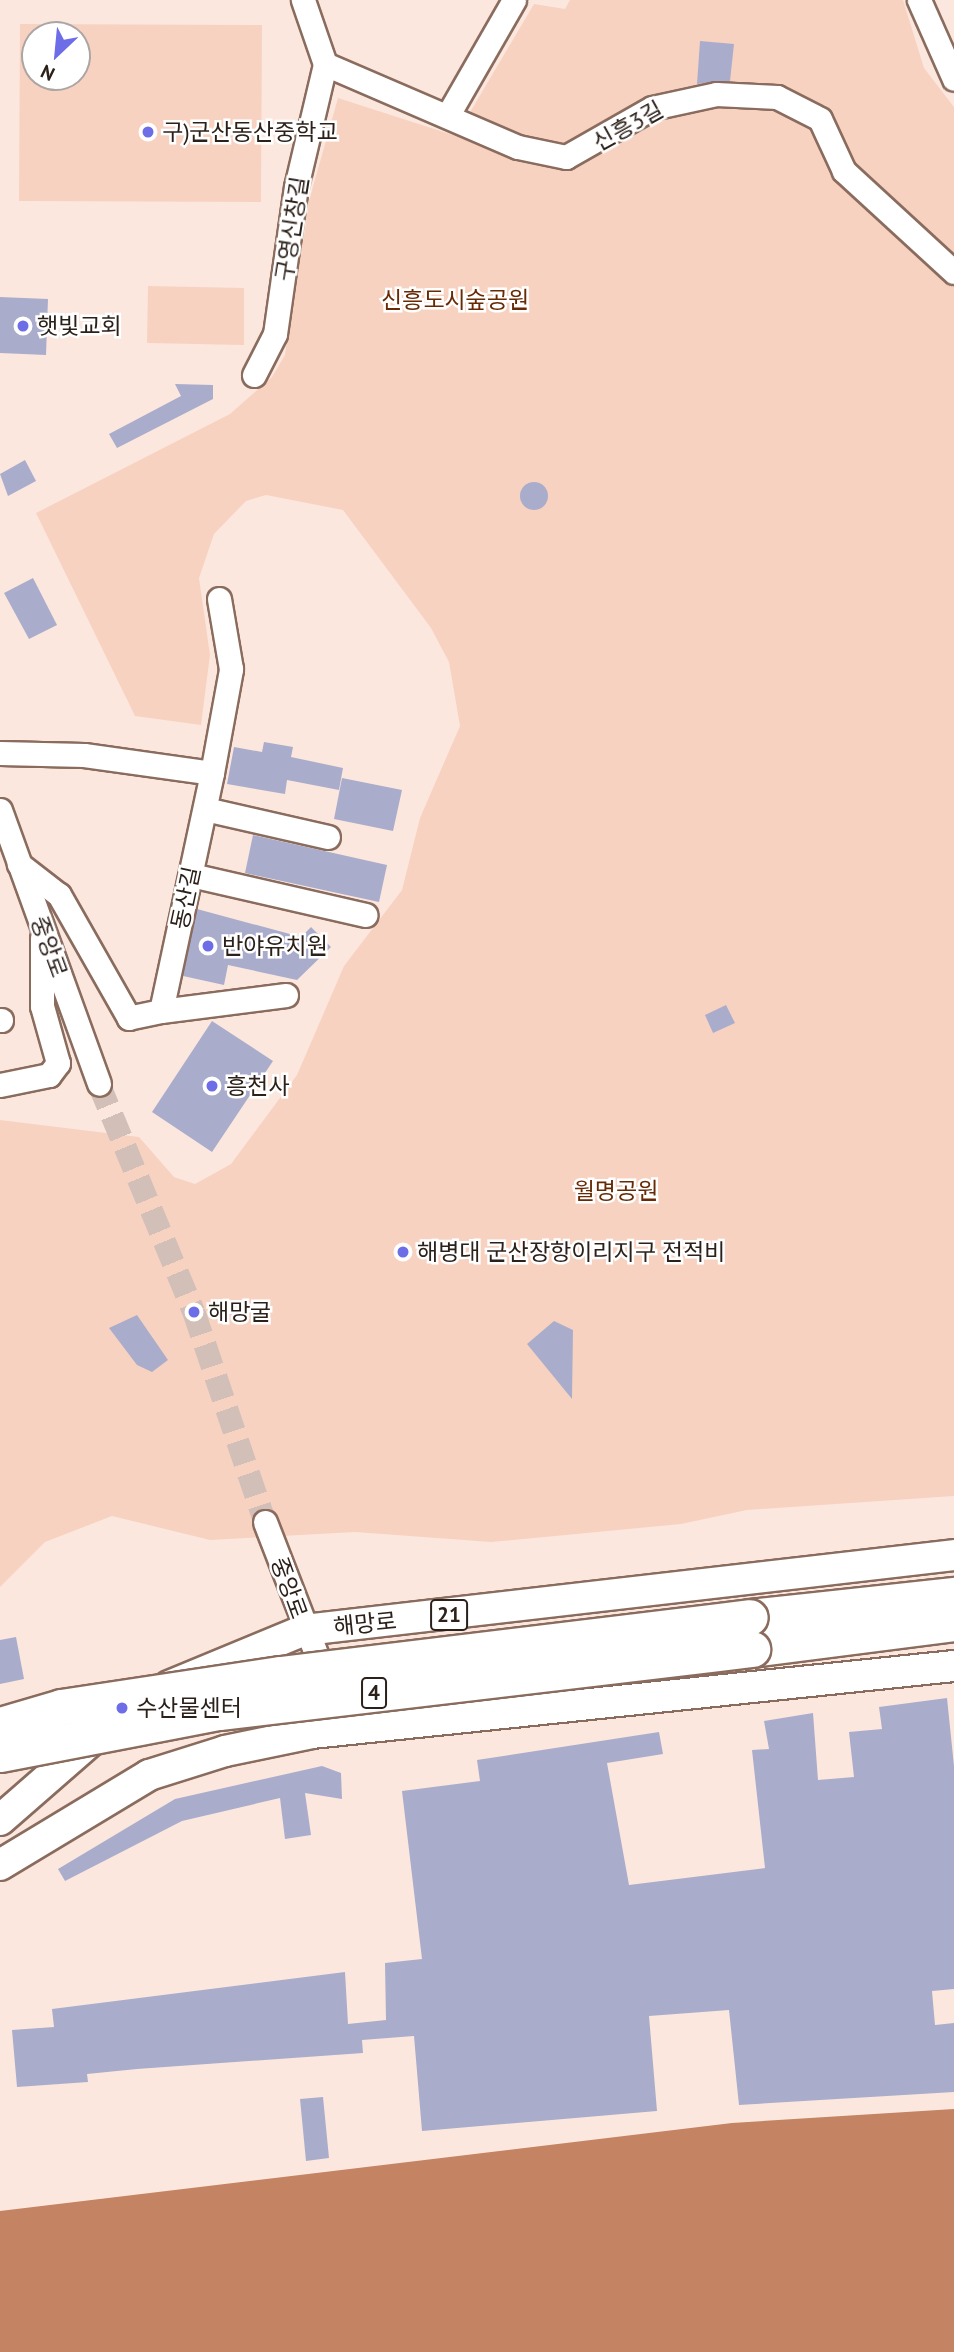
<!DOCTYPE html>
<meta charset="utf-8">
<style>
body{margin:0}
#map{position:relative;width:954px;height:2352px;overflow:hidden;background:#fce7de;font-family:"PT Sans","Noto Sans KR",sans-serif}
div>[style]{position:absolute}
[style*='--x']{left:calc(var(--x)*1px);top:calc(var(--y)*1px);width:calc(var(--w)*1px);rotate:calc(var(--a)*1deg)}
.green>*{inset:0;background:#f8d2c1}
.water>*{inset:0;background:#c48363}
.building>*{inset:0;background:#a9adcb}
.round{border-radius:50%}
.minor-tunnel>*{height:23px;margin-top:-11.5px;transform-origin:0;background:repeating-linear-gradient(90deg,#d2bfb7 0 23px,transparent 0 34px)}
.roads{filter:drop-shadow(2px 0 #8a6c5e) drop-shadow(-2px 0 #8a6c5e) drop-shadow(0 2px #8a6c5e) drop-shadow(0 -2px #8a6c5e)}
.minor>*{height:23px;margin:-11.5px;padding:0 11.5px;transform-origin:11.5px;border-radius:11.5px;background:#fff}
.major>*{height:30px;margin:-15px;padding:0 15px;transform-origin:15px;border-radius:15px;background:#fff}
.highway>*{height:35px;margin:-17.5px;padding:0 17.5px;transform-origin:17.5px;border-radius:17.5px;background:#fff}
.bridges{filter:drop-shadow(2px 0 #8a6c5e) drop-shadow(-2px 0 #8a6c5e) drop-shadow(0 2px #8a6c5e) drop-shadow(0 -2px #8a6c5e)}
.highway-bridge>*{height:35px;margin:-17.5px;padding:0 17.5px;transform-origin:17.5px;border-radius:17.5px;background:#fff}
.dots>*{width:19px;height:19px;translate:-50% -50%;box-sizing:border-box;border:4px solid #fff;border-radius:50%}
span{translate:-50% -50%;white-space:nowrap;text-align:center;line-height:1.15;-webkit-text-stroke:5px #fff;paint-order:stroke}
.shield-label span{padding:2px 5px;background:#fff;border:2px solid;border-radius:5px;-webkit-text-stroke-width:0}
.shield-label{font-size:21px;color:#2c201a;font-weight:700}
.street-label{font-size:23px;color:#2c201a}
.poi-label{font-size:23px;color:#2c201a}
.left{translate:0 -50%;text-align:left}
.park-label{font-size:23px;color:#662a05}
.north{position:absolute;left:21px;top:21px;width:70px;height:70px;box-sizing:border-box;background:#fff;border:2px solid #aba6a3;border-radius:50%;rotate:206deg;font-size:19px;font-weight:700;line-height:28px;text-align:center;color:#2c201a}
.north::after{content:'';display:block;margin:auto;width:24px;height:32px;background:#6d6de7;clip-path:polygon(50% 0,100% 100%,50% 72%,0 100%)}
</style>
<div id="map">
<div class="green">
<i style="clip-path:polygon(570px 0,903px 0,924px 68px,954px 107px,954px 1496px,747px 1510px,681px 1524px,491px 1542px,355px 1532px,210px 1540px,112px 1516px,45px 1542px,0 1587px,0 1120px,139px 1137px,174px 1177px,195px 1184px,231px 1164px,297px 1075px,344px 966px,402px 890px,420px 818px,460px 726px,449px 662px,431px 628px,343px 510px,266px 495px,246px 501px,214px 534px,199px 578px,210px 655px,201px 725px,135px 716px,36px 513px,230px 414px,272px 377px,285px 355px,305px 215px,338px 98px,456px 136px,534px 4px,565px 9px)"></i>
<i style="clip-path:polygon(evenodd,20px 24px,262px 25px,261px 202px,19px 201px,20px 24px,35px 35px,77px 35px,77px 77px,35px 77px,35px 35px)"></i>
<i style="clip-path:polygon(148px 286px,244px 288px,244px 345px,147px 343px)"></i>
</div>
<div class="water">
<i style="clip-path:polygon(954px 2109px,954px 2352px,0 2352px,0 2211px,732px 2123px)"></i>
</div>
<div class="building">
<i style="clip-path:polygon(700px 41px,734px 44px,730px 81px,697px 84px)"></i>
<i style="clip-path:polygon(0 297px,48px 299px,46px 355px,0 353px)"></i>
<i style="clip-path:polygon(175px 384px,213px 385px,213px 399px,117px 448px,109px 434px,181px 396px)"></i>
<i style="clip-path:polygon(25px 460px,36px 481px,8px 496px,0 474px)"></i>
<i class="round" style="left:520px;top:482px;width:28px;height:28px"></i>
<i style="clip-path:polygon(33px 578px,57px 625px,29px 639px,4px 593px)"></i>
<i style="clip-path:polygon(264px 742px,293px 747px,291px 757px,343px 768px,339px 790px,287px 780px,285px 794px,227px 784px,234px 747px,262px 752px)"></i>
<i style="clip-path:polygon(342px 778px,402px 790px,393px 831px,334px 819px)"></i>
<i style="clip-path:polygon(253px 835px,387px 865px,379px 902px,245px 873px)"></i>
<i style="clip-path:polygon(197px 909px,301px 937px,311px 927px,331px 947px,297px 980px,228px 965px,224px 985px,183px 976px)"></i>
<i style="clip-path:polygon(726px 1005px,735px 1023px,713px 1033px,705px 1015px)"></i>
<i style="clip-path:polygon(212px 1021px,273px 1061px,212px 1152px,152px 1112px)"></i>
<i style="clip-path:polygon(137px 1315px,168px 1360px,152px 1372px,137px 1365px,109px 1328px)"></i>
<i style="clip-path:polygon(554px 1321px,573px 1330px,572px 1399px,527px 1344px)"></i>
<i style="clip-path:polygon(16px 1637px,24px 1679px,0 1684px,0 1640px)"></i>
<i style="clip-path:polygon(947px 1698px,954px 1766px,954px 1989px,932px 1991px,935px 2025px,954px 2023px,954px 2092px,739px 2105px,729px 2010px,649px 2016px,657px 2111px,422px 2131px,414px 2036px,362px 2040px,363px 2053px,137px 2069px,87px 2074px,88px 2082px,17px 2087px,12px 2030px,54px 2027px,52px 2009px,345px 1972px,348px 2024px,386px 2020px,385px 1963px,422px 1959px,402px 1791px,480px 1781px,477px 1760px,659px 1732px,663px 1754px,607px 1763px,629px 1885px,765px 1868px,752px 1750px,769px 1749px,764px 1721px,813px 1713px,818px 1780px,854px 1777px,849px 1732px,882px 1729px,879px 1707px)"></i>
<i style="clip-path:polygon(322px 1766px,341px 1773px,342px 1799px,305px 1793px,311px 1835px,285px 1839px,280px 1798px,182px 1821px,65px 1881px,58px 1869px,175px 1799px)"></i>
<i style="clip-path:polygon(323px 2097px,329px 2158px,306px 2161px,300px 2099px)"></i>
</div>
<div class="minor-tunnel">
<i style="--x:99;--y:1084;--w:247;--a:67.4"></i>
<i style="--x:194;--y:1312;--w:222;--a:71.3"></i>
</div>
<div class="roads">
<div class="minor">
<i style="--x:919;--y:0;--w:86;--a:66.1"></i>
<i style="--x:325;--y:64;--w:210;--a:23.3"></i>
<i style="--x:518;--y:147;--w:49;--a:11.8"></i>
<i style="--x:566;--y:157;--w:99;--a:-29.7"></i>
<i style="--x:652;--y:108;--w:66;--a:-12.3"></i>
<i style="--x:716;--y:94;--w:61;--a:2.8"></i>
<i style="--x:777;--y:97;--w:48;--a:27.1"></i>
<i style="--x:820;--y:119;--w:57;--a:65.2"></i>
<i style="--x:844;--y:171;--w:149;--a:42.6"></i>
<i style="--x:449;--y:113;--w:130;--a:-60.1"></i>
<i style="--x:254;--y:375;--w:46;--a:-62.9"></i>
<i style="--x:275;--y:334;--w:148;--a:-81.9"></i>
<i style="--x:296;--y:187;--w:126;--a:-76.7"></i>
<i style="--x:325;--y:64;--w:68;--a:-109"></i>
<i style="--x:0;--y:753;--w:84;--a:1.4"></i>
<i style="--x:84;--y:755;--w:129;--a:8"></i>
<i style="--x:212;--y:773;--w:243;--a:102.1"></i>
<i style="--x:161;--y:1011;--w:33;--a:168"></i>
<i style="--x:129;--y:1018;--w:142;--a:-119.6"></i>
<i style="--x:59;--y:895;--w:51;--a:-142.2"></i>
<i style="--x:212;--y:773;--w:106;--a:-79.6"></i>
<i style="--x:231;--y:669;--w:71;--a:-99.7"></i>
<i style="--x:205;--y:809;--w:126;--a:12.8"></i>
<i style="--x:0;--y:810;--w:291;--a:70.1"></i>
<i style="--x:191;--y:875;--w:179;--a:12.9"></i>
<i style="--x:161;--y:1011;--w:126;--a:-7.3"></i>
<i style="--x:0;--y:1020;--w:1;--a:0"></i>
<i style="--x:0;--y:1085;--w:50;--a:-11.5"></i>
<i style="--x:49;--y:1075;--w:15;--a:-53"></i>
<i style="--x:58;--y:1063;--w:59;--a:-105.7"></i>
<i style="--x:42;--y:1006;--w:68;--a:-90"></i>
<i style="--x:265;--y:1522;--w:168;--a:68.8"></i>
</div>
<div class="major">
<i style="--x:169;--y:1686;--w:147;--a:-22.4"></i>
<i style="--x:305;--y:1630;--w:653;--a:-6.59"></i>
<i style="--x:0;--y:1820;--w:135;--a:-41.1"></i>
<i style="--x:0;--y:1865;--w:174;--a:-31.1"></i>
<i style="--x:149;--y:1775;--w:80;--a:-17.5"></i>
<i style="--x:225;--y:1751;--w:89;--a:-11.7"></i>
<i style="--x:312;--y:1733;--w:645;--a:-5.96"></i>
</div>
<div class="highway">
<i style="--x:750;--y:1617;--w:205;--a:-6.2"></i>
<i style="--x:752;--y:1649;--w:204;--a:-7.3"></i>
</div>
</div>
<div class="bridges">
<div class="highway-bridge">
<i style="--x:0;--y:1725;--w:64;--a:-16.4"></i>
<i style="--x:61;--y:1707;--w:221;--a:-8.6"></i>
<i style="--x:280;--y:1674;--w:473;--a:-6.9"></i>
<i style="--x:0;--y:1754;--w:223;--a:-10.9"></i>
<i style="--x:219;--y:1712;--w:537;--a:-6.74"></i>
</div>
</div>
<div class="dots">
<i style="left:148px;top:132px;background:#6d6de7"></i>
<i style="left:23px;top:326px;background:#6d6de7"></i>
<i style="left:208px;top:946px;background:#6d6de7"></i>
<i style="left:212px;top:1086px;background:#6d6de7"></i>
<i style="left:403px;top:1252px;background:#6d6de7"></i>
<i style="left:194px;top:1312px;background:#6d6de7"></i>
<i style="left:122px;top:1708px;background:#6d6de7"></i>
</div>
<div class="shield-label">
<span style="left:449px;top:1615px">21</span>
<span style="left:374px;top:1693px">4</span>
</div>
<div class="street-label">
<span style="left:628px;top:126px;rotate:-29deg">신흥3길</span>
<span style="left:292px;top:229px;rotate:-81deg">구영신창길</span>
<span style="left:186px;top:898px;rotate:-78deg">동산길</span>
<span style="left:49px;top:947px;rotate:70deg">중앙로</span>
<span style="left:289px;top:1588px;rotate:70deg">중앙로</span>
<span style="left:365px;top:1624px;rotate:-6deg">해망로</span>
</div>
<div class="poi-label">
<span class="left" style="left:162px;top:132px">구)군산동산중학교</span>
<span class="left" style="left:37px;top:326px">햇빛교회</span>
<span class="left" style="left:222px;top:946px">반야유치원</span>
<span class="left" style="left:226px;top:1086px">흥천사</span>
<span class="left" style="left:417px;top:1252px">해병대 군산장항이리지구 전적비</span>
<span class="left" style="left:208px;top:1312px">해망굴</span>
<span class="left" style="left:136px;top:1708px">수산물센터</span>
</div>
<div class="park-label">
<span style="left:455px;top:300px">신흥도시숲공원</span>
<span style="left:616px;top:1191px">월명공원</span>
</div>
<div class="north">N</div>
</div>
